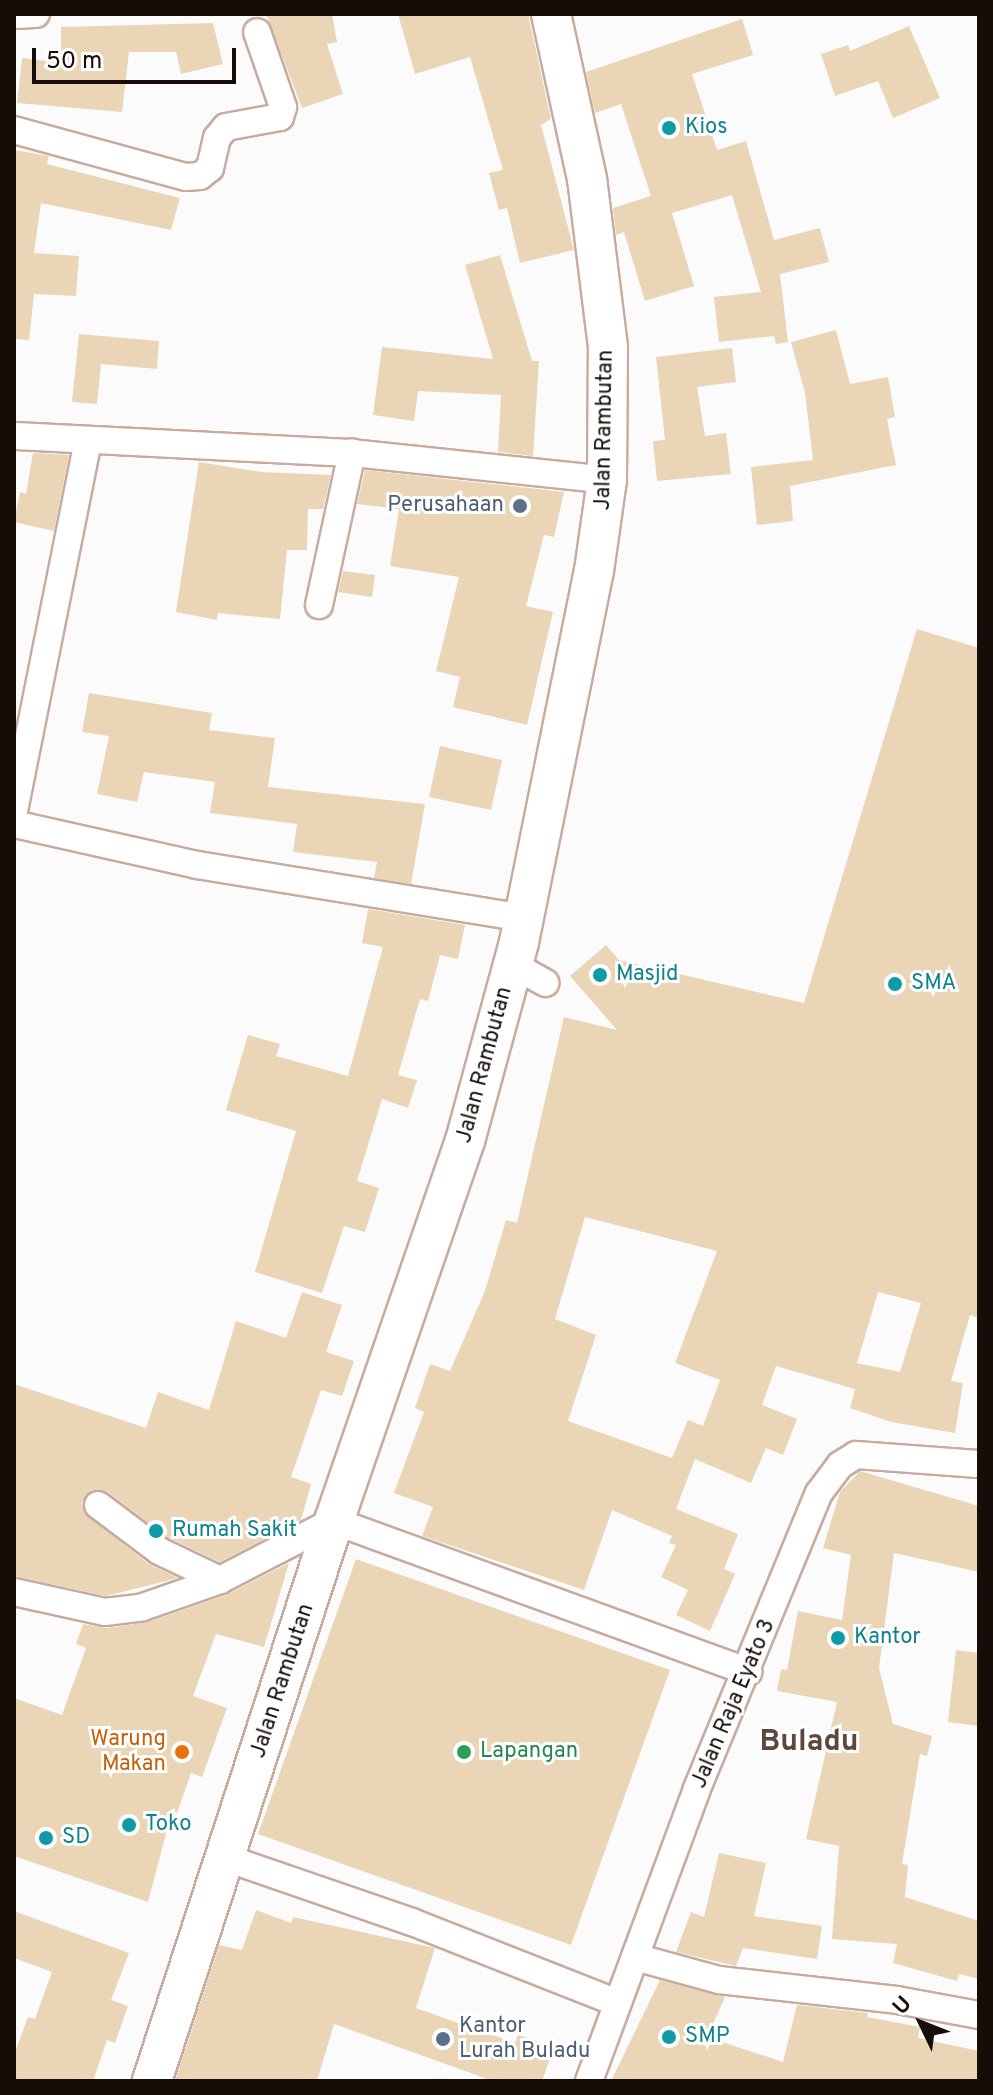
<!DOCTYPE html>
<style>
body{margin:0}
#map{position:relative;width:993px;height:2095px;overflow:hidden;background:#fbfbfb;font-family:Overpass,sans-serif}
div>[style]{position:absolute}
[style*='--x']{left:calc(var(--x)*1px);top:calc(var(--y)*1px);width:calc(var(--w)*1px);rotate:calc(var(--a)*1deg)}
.building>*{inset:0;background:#ead6b6}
.roads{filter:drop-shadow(2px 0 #c7ab9f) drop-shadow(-2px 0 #c7ab9f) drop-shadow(0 2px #c7ab9f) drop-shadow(0 -2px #c7ab9f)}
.street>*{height:26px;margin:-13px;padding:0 13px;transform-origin:13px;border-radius:13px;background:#fff}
.secondary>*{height:38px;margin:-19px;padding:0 19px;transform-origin:19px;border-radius:19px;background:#fff}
.dots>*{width:22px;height:22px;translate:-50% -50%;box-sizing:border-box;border:4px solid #fff;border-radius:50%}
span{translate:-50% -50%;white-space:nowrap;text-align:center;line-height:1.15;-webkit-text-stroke:6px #fff;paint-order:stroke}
.culture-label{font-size:22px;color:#0d838f}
.left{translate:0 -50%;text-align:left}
.street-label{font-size:22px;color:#160d09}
.service-label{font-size:22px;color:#4e5e75}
.right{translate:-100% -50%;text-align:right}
.food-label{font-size:22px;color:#c56008}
.leisure-label{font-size:22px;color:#27864d}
.district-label{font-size:30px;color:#5d463c;font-weight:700}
.frame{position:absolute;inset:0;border:16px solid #160d09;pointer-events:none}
.north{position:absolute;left:881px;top:1983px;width:80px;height:80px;-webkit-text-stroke:6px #fff;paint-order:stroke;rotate:313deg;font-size:22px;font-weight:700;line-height:32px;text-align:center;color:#160d09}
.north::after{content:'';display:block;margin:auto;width:28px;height:36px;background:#160d09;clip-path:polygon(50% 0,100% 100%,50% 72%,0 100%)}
.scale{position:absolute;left:32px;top:48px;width:204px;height:36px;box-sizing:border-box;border:4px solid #160d09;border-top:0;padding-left:10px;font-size:24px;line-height:28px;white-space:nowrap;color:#160d09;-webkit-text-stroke:6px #fff;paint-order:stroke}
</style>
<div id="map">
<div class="building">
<i style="clip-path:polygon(266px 14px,332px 14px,337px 42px,327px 44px,343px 94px,302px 108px)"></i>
<i style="clip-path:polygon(398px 14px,528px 14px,551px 119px,541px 125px,574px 250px,520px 263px,507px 208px,499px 210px,489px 173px,503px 170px,470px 57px,415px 74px)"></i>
<i style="clip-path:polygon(742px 19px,753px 55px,692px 74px,717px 150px,746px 141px,774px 240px,820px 228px,829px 262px,780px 274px,788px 342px,776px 344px,774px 336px,719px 342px,714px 297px,761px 292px,732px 195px,672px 213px,694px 286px,645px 301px,624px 232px,616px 235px,613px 208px,651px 196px,621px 104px,595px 113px,586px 72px)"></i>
<i style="clip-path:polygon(213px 23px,223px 64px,181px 74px,176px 52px,129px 52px,122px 112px,17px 103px,22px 58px,61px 63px,61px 27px)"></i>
<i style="clip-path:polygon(909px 26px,940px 98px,893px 118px,878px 81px,835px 96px,821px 54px,848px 45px,850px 51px)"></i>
<i style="clip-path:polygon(14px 150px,49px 156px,47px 164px,180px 198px,171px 230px,41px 203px,34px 253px,79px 256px,76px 296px,34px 294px,29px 340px,14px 339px)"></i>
<i style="clip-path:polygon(500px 255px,532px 361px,539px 361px,533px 456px,498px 452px,501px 395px,418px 391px,414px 421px,373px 415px,382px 347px,493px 359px,465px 265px)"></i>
<i style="clip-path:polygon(836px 330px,850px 384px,888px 377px,895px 417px,887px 419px,896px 465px,790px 486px,793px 521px,757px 525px,751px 467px,813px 460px,805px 393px,791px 342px)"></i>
<i style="clip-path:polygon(79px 334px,159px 341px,157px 369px,101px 364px,97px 404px,72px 402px)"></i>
<i style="clip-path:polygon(732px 348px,736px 382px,697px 387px,705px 436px,726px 433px,731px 474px,657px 481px,653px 441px,665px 440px,656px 357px)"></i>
<i style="clip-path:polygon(33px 453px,69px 455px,54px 531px,14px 522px,20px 492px,26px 494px)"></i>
<i style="clip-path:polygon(199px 462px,261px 472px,331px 475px,323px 509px,308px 509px,307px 550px,287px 550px,280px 619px,218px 613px,217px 620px,176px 612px)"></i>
<i style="clip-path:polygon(365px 470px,564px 492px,554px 537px,544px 535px,526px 606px,553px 612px,527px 725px,453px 707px,460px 677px,436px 671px,459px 577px,390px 566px,399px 509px,357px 504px)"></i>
<i style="clip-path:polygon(343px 571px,375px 575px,372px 597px,338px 592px)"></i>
<i style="clip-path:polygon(evenodd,917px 629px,979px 648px,979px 1318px,970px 1315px,951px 1381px,963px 1383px,955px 1433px,891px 1422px,850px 1408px,855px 1389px,776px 1366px,762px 1405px,797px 1419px,783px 1455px,766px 1448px,751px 1483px,695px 1459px,676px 1509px,738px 1534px,724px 1569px,735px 1574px,710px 1631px,676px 1615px,688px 1590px,661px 1577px,676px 1545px,669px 1543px,672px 1536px,612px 1510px,584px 1590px,422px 1536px,433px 1507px,394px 1493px,424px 1412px,415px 1408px,430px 1364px,450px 1371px,485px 1291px,506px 1220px,517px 1223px,564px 1017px,617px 1030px,570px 976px,606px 945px,619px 960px,804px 1003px,917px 629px,585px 1217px,717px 1251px,675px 1363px,720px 1380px,703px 1426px,688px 1420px,672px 1458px,568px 1421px,596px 1335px,555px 1319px,585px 1217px,917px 629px,878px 1292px,921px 1303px,900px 1372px,857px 1363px,878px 1292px)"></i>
<i style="clip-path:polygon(89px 693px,212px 713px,209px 730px,275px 738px,268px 787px,425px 804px,411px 884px,374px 878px,377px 862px,293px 852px,297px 824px,210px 813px,215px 782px,144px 772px,137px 802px,97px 794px,109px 736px,82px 732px)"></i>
<i style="clip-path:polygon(440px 746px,502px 760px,491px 810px,429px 797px)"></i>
<i style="clip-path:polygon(368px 909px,465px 925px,458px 959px,440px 955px,428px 1001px,420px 999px,398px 1075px,417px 1080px,408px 1108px,382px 1099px,357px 1181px,379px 1188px,365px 1232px,344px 1226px,322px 1293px,255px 1272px,296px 1131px,226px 1110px,248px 1035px,280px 1044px,276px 1056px,348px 1076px,383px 947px,362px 943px)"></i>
<i style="clip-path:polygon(302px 1292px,342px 1305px,326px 1352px,354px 1361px,342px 1396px,321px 1390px,291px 1477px,311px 1484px,301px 1520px,220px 1562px,167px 1537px,108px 1492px,92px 1490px,82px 1502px,88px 1517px,149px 1564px,178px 1578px,106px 1596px,14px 1576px,14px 1384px,146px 1428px,158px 1392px,209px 1410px,236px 1321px,286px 1338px)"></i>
<i style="clip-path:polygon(860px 1471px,979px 1506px,979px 1572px,894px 1553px,879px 1668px,893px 1724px,932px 1736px,927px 1756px,920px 1754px,902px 1864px,908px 1865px,905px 1897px,979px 1921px,979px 1979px,959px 1974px,957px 1981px,893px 1963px,897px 1944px,832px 1939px,839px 1846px,806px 1839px,837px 1702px,777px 1691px,781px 1669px,787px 1670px,798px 1611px,842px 1620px,851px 1555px,823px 1548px,840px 1492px)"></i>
<i style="clip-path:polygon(356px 1559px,670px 1670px,571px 1945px,258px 1834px)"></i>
<i style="clip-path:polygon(289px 1563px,264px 1647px,216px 1634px,193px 1696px,227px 1708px,202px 1777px,191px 1773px,177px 1813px,172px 1811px,148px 1902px,14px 1856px,14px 1698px,62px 1715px,86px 1648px,76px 1644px,83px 1624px,107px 1628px,148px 1622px,226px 1595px)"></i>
<i style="clip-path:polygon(956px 1650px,979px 1653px,979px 1726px,948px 1722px)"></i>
<i style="clip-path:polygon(719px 1853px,766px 1863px,754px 1916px,822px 1926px,817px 1959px,743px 1948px,736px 1966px,676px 1952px,691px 1912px,704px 1917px)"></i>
<i style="clip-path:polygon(256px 1910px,291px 1923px,293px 1917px,435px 1948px,416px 2008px,515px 2043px,518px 2035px,554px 2047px,542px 2081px,493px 2081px,334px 2024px,317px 2081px,175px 2081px,219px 1945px,242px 1950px)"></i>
<i style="clip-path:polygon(14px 1911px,129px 1953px,111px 2000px,128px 2006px,115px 2043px,107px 2040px,93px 2081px,14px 2081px,14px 2055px,28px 2017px,35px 2019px,52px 1972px,14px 1958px)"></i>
<i style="clip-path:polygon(660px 1980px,725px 1997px,707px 2037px,783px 2062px,797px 2005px,868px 2013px,867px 2017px,920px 2027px,918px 2038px,979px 2051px,979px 2081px,611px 2081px)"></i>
</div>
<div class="roads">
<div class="street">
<i style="--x:14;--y:15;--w:22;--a:-3"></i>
<i style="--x:14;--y:130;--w:178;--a:15.3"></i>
<i style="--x:186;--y:177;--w:14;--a:-4"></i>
<i style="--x:200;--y:176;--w:13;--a:-39"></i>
<i style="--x:210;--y:168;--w:31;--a:-77"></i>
<i style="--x:217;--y:138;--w:14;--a:-51"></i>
<i style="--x:226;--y:127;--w:55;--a:-10.5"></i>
<i style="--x:280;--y:117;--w:10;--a:-73"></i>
<i style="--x:283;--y:107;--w:79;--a:-109.1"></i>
<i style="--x:14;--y:436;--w:338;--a:2.9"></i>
<i style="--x:352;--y:453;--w:256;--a:6"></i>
<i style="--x:319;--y:605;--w:156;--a:-77.8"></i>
<i style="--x:14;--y:811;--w:376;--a:-78.7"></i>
<i style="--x:14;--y:824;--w:188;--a:12.6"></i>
<i style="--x:197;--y:865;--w:330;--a:9.2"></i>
<i style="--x:513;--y:965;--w:37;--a:29"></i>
<i style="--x:98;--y:1505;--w:76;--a:37"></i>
<i style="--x:159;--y:1551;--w:68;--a:25.4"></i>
<i style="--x:14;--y:1592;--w:93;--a:12.4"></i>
<i style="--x:105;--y:1612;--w:38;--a:-7"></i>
<i style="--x:143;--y:1607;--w:82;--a:-19.3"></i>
<i style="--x:220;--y:1580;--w:128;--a:-27.4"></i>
<i style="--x:334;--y:1521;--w:441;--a:20"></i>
<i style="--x:226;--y:1858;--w:197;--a:19"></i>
<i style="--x:412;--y:1922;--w:221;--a:21.5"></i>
<i style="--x:635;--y:1957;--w:87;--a:15.3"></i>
<i style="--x:719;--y:1980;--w:179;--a:6.4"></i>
<i style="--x:897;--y:2000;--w:83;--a:10.4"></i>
<i style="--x:589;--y:2081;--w:309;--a:-69.7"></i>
<i style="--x:696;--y:1791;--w:322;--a:-67.6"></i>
<i style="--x:819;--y:1493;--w:35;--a:-53"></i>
<i style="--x:840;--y:1465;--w:19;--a:-32"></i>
<i style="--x:856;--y:1455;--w:123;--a:4.2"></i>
</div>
<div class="secondary">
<i style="--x:152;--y:2081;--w:589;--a:-72"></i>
<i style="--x:334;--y:1521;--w:402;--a:-71"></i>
<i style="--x:465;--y:1141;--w:206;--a:-74.8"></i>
<i style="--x:519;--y:942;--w:379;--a:-78.6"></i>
<i style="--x:594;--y:571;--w:92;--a:-81.9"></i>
<i style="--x:607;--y:480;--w:133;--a:-89.6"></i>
<i style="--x:608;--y:347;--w:169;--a:-97.1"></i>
<i style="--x:587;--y:179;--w:169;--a:-102.3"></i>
</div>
</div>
<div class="dots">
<i style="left:669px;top:128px;background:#0f9aa8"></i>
<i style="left:520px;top:506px;background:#5c6f8a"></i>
<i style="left:600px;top:975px;background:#0f9aa8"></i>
<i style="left:895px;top:984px;background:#0f9aa8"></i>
<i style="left:156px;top:1531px;background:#0f9aa8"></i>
<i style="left:838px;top:1638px;background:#0f9aa8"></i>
<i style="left:182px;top:1752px;background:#e8710a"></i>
<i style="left:464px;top:1752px;background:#2e9e5b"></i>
<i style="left:129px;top:1825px;background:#0f9aa8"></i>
<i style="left:46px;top:1838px;background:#0f9aa8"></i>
<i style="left:669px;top:2037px;background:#0f9aa8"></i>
<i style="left:443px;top:2039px;background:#5c6f8a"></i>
</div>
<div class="culture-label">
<span class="left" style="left:685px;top:128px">Kios</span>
<span class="left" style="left:616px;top:975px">Masjid</span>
<span class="left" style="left:911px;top:984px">SMA</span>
<span class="left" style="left:172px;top:1531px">Rumah Sakit</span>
<span class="left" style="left:854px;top:1638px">Kantor</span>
<span class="left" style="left:145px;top:1825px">Toko</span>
<span class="left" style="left:62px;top:1838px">SD</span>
<span class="left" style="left:685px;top:2037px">SMP</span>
</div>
<div class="street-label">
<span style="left:605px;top:430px;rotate:-89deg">Jalan Rambutan</span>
<span style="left:485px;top:1065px;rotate:-75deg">Jalan Rambutan</span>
<span style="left:283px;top:1681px;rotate:-72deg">Jalan Rambutan</span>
<span style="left:734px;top:1704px;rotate:-67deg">Jalan Raja Eyato 3</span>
</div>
<div class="service-label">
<span class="right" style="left:504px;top:506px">Perusahaan</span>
<span class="left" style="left:459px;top:2039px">Kantor<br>Lurah Buladu</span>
</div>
<div class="food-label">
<span class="right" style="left:166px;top:1752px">Warung<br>Makan</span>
</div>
<div class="leisure-label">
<span class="left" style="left:480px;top:1752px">Lapangan</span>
</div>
<div class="district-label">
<span style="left:809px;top:1743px">Buladu</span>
</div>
<div class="frame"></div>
<div class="north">U</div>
<div class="scale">50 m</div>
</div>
